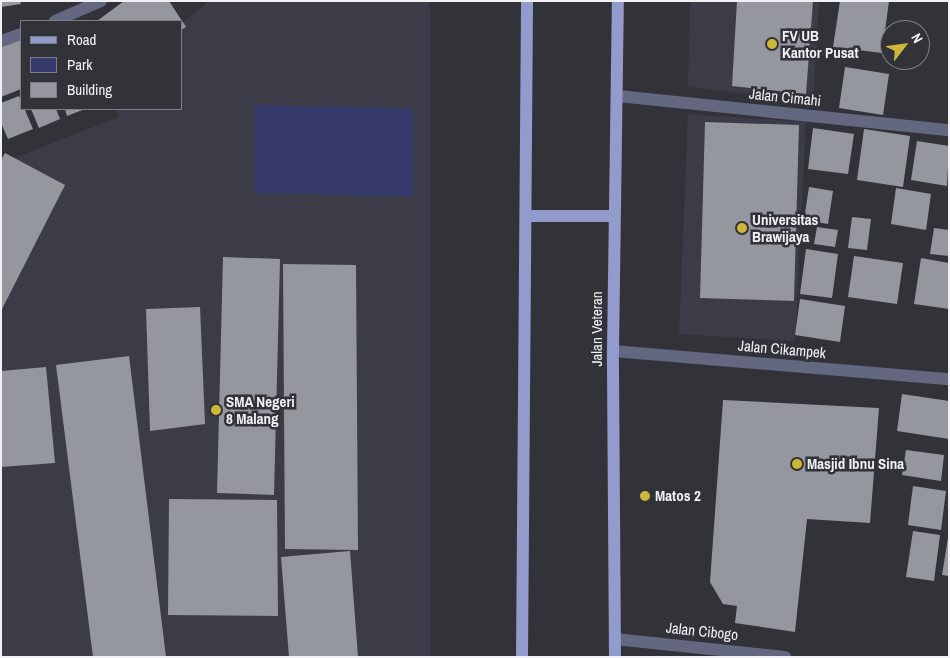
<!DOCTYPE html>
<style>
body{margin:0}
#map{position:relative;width:950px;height:658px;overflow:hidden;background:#323339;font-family:"Archivo Narrow",sans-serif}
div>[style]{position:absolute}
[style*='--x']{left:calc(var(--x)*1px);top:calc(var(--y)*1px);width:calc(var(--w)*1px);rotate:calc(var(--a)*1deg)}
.built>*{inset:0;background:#3b3c48}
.green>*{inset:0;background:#36396b}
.building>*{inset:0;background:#95979e}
.minor>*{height:12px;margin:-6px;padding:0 6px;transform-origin:6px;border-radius:6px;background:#646780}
.primary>*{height:12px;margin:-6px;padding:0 6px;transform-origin:6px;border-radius:6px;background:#939acc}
.dots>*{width:14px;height:14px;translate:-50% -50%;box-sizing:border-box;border:2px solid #323339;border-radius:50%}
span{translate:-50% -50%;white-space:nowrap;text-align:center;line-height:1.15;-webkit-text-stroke:5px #323339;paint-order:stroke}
.poi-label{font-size:15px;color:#f1f1f5;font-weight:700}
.left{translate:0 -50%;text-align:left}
.street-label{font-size:15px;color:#f1f1f5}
.frame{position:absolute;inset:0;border:2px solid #f1f1f5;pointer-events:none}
.legend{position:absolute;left:20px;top:20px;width:162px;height:90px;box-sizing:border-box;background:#323339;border:1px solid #7e7f84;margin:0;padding:6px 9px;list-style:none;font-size:15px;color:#f1f1f5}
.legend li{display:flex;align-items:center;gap:10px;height:25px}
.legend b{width:25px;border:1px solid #7e7f84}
.north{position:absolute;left:880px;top:20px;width:50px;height:50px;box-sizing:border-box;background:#323339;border:1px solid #7e7f84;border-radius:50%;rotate:60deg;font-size:14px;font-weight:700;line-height:20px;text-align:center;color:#f1f1f5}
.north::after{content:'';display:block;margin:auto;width:18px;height:22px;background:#cfb837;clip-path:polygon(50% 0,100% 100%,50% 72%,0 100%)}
</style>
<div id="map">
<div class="built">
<i style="clip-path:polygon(430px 1px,430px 657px,1px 657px,1px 163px,119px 117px,115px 109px,181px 109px,181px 24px,208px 2px)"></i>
<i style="clip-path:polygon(690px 1px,819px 1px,813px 102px,688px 87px)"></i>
<i style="clip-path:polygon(688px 114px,806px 122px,795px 341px,679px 334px)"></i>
</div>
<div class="green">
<i style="clip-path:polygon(254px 105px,413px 109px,413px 196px,254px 193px)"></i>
</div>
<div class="building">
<i style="clip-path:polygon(1px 1px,20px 1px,21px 4px,1px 7px)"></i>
<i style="clip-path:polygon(124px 1px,169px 1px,186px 27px,181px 30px,181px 21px,97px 21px)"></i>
<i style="clip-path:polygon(737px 1px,813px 1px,806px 94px,732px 86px)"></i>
<i style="clip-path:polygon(840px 1px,889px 1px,882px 53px,833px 47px)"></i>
<i style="clip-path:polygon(21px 39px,21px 89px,1px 97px,1px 44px)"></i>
<i style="clip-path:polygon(845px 67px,889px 74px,883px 115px,839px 108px)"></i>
<i style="clip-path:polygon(19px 96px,33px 129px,8px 139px,1px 123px,1px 103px)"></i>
<i style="clip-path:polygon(31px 109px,56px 109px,60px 119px,39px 128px)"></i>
<i style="clip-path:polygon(65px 109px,85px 109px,67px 116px)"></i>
<i style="clip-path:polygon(705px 122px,799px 125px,794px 301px,700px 298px)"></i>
<i style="clip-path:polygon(813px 128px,854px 134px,848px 174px,808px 169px)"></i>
<i style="clip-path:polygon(864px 129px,910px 136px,903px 187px,857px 180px)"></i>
<i style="clip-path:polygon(917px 141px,949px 146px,947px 186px,911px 180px)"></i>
<i style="clip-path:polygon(5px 153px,65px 185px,1px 311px,1px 160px)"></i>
<i style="clip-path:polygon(809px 187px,833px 191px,828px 224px,804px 220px)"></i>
<i style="clip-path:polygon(896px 188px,931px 194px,926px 230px,891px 224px)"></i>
<i style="clip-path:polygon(852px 217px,871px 219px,867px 250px,848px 248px)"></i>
<i style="clip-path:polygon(817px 227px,838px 230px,835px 247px,814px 244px)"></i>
<i style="clip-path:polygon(934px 228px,949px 230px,949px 256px,930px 254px)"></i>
<i style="clip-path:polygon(806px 249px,838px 254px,832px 298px,800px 294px)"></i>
<i style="clip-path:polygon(854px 256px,903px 263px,897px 304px,848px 297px)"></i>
<i style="clip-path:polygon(223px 257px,280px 259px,274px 495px,217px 493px)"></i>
<i style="clip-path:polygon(921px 258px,949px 263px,949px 309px,914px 304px)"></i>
<i style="clip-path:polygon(283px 264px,356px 265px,358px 550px,285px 549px)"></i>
<i style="clip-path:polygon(800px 299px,845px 306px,840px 342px,795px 335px)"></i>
<i style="clip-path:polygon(200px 307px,205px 424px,150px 431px,146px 309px)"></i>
<i style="clip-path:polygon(129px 356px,166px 657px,93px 657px,56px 365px)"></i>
<i style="clip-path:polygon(46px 367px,55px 463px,1px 467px,1px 371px)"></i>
<i style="clip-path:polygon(902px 394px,949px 401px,949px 439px,897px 431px)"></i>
<i style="clip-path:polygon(723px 400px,879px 408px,870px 523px,807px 519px,795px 632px,735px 623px,737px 606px,723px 604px,710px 582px)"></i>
<i style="clip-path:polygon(906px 450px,944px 455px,941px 481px,902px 475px)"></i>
<i style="clip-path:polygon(913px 486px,946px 491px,941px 530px,908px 525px)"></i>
<i style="clip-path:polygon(169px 499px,277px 500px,278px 616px,168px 615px)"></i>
<i style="clip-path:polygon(913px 531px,940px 535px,934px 581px,906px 577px)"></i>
<i style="clip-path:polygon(948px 538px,949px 538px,949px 576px,942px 575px)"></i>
<i style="clip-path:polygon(350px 551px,358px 657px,289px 657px,281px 557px)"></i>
</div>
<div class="minor">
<i style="--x:55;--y:21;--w:50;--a:-23.5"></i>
<i style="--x:1;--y:41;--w:21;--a:-19"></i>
<i style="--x:618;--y:96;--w:333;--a:5.9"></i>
<i style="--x:613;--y:351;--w:337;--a:4.8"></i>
<i style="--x:615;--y:639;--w:171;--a:6"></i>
</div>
<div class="primary">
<i style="--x:526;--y:216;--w:88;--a:0"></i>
<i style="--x:522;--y:657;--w:656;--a:-89.56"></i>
<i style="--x:615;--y:657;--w:306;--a:-90.4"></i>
<i style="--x:613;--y:351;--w:350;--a:-89.2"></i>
</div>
<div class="dots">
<i style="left:772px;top:44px;background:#cfb837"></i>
<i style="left:742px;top:228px;background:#cfb837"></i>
<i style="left:216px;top:410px;background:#cfb837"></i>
<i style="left:797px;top:464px;background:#cfb837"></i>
<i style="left:645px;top:496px;background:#cfb837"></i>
</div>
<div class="poi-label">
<span class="left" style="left:782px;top:44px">FV UB<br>Kantor Pusat</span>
<span class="left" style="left:752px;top:228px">Universitas<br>Brawijaya</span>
<span class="left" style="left:226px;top:410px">SMA Negeri<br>8 Malang</span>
<span class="left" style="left:807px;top:464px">Masjid Ibnu Sina</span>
<span class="left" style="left:655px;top:496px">Matos 2</span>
</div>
<div class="street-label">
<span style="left:785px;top:97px;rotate:6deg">Jalan Cimahi</span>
<span style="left:597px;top:329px;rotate:-90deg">Jalan Veteran</span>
<span style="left:782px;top:349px;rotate:5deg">Jalan Cikampek</span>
<span style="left:702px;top:631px;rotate:6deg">Jalan Cibogo</span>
</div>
<div class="frame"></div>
<ul class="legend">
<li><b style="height:6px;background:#939acc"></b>Road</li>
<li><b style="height:14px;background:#36396b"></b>Park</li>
<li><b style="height:14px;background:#95979e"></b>Building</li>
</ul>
<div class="north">N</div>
</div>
